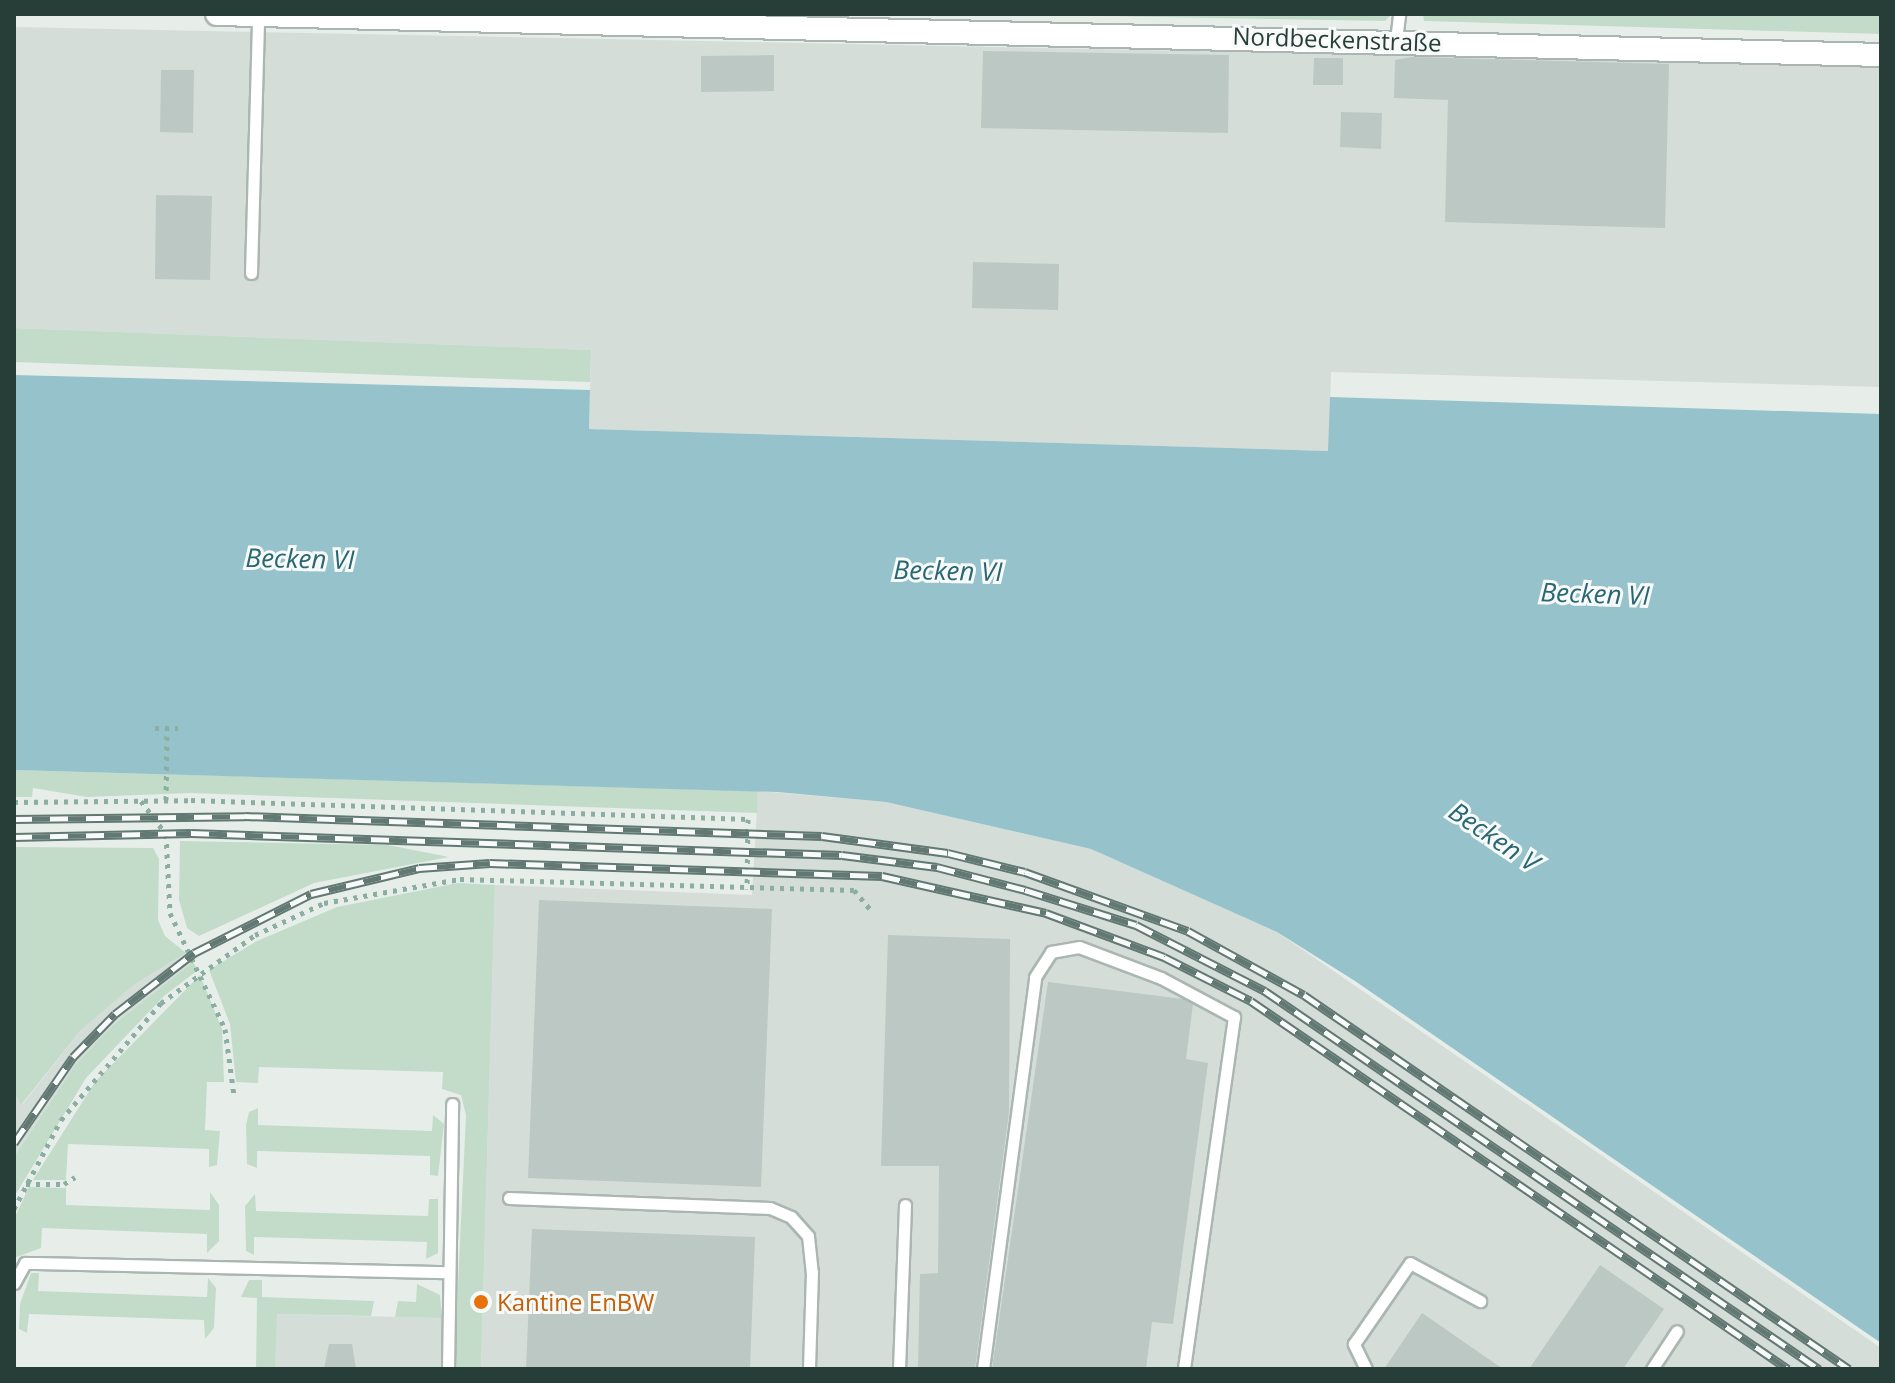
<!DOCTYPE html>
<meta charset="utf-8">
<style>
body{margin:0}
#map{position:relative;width:1895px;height:1383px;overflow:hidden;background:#e7eeea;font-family:"Open Sans",sans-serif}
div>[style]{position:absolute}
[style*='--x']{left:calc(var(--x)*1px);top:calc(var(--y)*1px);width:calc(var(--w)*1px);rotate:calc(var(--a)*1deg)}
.built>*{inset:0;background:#d5ddd9}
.green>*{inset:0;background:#c2dcc9}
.water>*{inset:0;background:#96c3cb}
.building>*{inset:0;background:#bcc8c3}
.path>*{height:5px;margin-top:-2.5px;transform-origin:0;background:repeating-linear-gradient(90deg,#8bada2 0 4px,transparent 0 10px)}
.roads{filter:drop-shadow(2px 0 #aab6b1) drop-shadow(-2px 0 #aab6b1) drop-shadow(0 2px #aab6b1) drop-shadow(0 -2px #aab6b1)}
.lane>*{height:11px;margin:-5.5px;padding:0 5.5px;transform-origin:5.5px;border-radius:5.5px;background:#fff}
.street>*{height:22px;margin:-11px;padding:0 11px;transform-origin:11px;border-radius:11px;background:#fff}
.rail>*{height:9px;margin-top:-4.5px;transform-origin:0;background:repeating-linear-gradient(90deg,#f7faf9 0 18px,#627973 0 36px);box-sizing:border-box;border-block:2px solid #627973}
.dots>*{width:22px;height:22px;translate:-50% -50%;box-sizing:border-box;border:4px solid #f7faf9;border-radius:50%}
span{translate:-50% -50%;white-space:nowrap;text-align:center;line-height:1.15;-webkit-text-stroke:6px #f7faf9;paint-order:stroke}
.street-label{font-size:24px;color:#273e38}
.food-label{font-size:24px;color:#c56008}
.left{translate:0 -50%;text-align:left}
.water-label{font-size:26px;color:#286773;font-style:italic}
.frame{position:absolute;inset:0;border:16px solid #273e38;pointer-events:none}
</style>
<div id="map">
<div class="built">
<i style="clip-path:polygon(14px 27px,1881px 65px,1881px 387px,1331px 372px,1329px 451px,589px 429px,591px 350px,14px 328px)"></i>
<i style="clip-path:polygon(758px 791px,886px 802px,1091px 849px,1277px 932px,1881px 1348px,1881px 1369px,481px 1369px,495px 885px,752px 895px)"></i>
<i style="clip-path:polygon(186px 953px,193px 962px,112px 1026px,75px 1065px,14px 1157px,14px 1091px,22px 1105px,80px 1031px,135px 984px)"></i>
<i style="clip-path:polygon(276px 1314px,442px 1318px,441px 1369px,275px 1369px)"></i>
</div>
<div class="green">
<i style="clip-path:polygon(993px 14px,1392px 14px,1385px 21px)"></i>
<i style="clip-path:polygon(1423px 14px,1881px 14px,1881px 34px,1424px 21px)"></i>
<i style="clip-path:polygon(14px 328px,591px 350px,590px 382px,14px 362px)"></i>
<i style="clip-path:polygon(14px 770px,758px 791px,757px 813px,191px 793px,87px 797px,33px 788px,32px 797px,14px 797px)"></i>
<i style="clip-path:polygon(180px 841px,388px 845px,449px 857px,314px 883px,199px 936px,187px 928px,179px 900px)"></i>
<i style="clip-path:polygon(14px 847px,153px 848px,159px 859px,158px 920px,165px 936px,186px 953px,135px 984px,80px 1031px,21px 1105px,14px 1091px)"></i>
<i style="clip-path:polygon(458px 883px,495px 885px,481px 1369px,454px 1369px,466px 1115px,461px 1095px,442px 1089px,443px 1072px,259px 1067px,258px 1083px,236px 1082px,230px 1024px,209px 970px,257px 941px,337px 907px)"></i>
<i style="clip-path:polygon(193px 962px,198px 970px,164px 996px,86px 1078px,14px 1197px,14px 1157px,75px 1065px,112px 1026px)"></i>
<i style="clip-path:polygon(200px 975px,222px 1029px,224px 1082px,207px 1082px,205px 1130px,220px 1131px,217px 1165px,209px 1167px,209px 1149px,68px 1144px,66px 1180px,33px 1180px,95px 1082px)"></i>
<i style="clip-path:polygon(258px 1108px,258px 1125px,432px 1131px,433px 1115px,444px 1124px,438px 1176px,430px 1175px,430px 1156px,257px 1151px,257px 1168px,247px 1164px,246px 1125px,249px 1112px)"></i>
<i style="clip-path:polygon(29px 1187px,66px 1188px,66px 1205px,210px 1210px,210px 1192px,219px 1205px,219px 1241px,207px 1253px,207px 1234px,42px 1228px,41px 1248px,14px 1258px,14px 1219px)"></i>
<i style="clip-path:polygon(255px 1194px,256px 1211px,428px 1216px,429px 1199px,438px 1199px,438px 1253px,426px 1259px,427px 1242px,254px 1237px,254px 1255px,246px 1251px,245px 1206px)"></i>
<i style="clip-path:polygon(31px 1273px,39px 1273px,38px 1291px,207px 1297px,208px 1278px,216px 1288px,214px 1328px,205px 1339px,204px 1320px,29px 1314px,27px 1333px,19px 1329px,20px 1304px)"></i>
<i style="clip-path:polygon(249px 1280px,262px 1280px,262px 1297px,374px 1301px,371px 1316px,277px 1314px,275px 1369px,256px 1369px,257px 1298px,241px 1297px)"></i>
<i style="clip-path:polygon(417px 1284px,440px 1295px,442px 1318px,395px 1317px,398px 1301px,416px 1302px)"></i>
</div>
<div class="water">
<i style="clip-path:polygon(14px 375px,590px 390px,589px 429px,1328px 451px,1330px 397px,1881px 414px,1881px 1343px,1355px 981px,1277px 932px,1091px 849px,886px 802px,777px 792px,14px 770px)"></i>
</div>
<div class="building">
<i style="clip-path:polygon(983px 51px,1229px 55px,1228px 133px,981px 128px)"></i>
<i style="clip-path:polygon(774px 55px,774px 91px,701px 92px,701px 56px)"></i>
<i style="clip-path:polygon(1412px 57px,1669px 64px,1665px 228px,1445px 222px,1448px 100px,1394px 98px,1395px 60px)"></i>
<i style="clip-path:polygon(1314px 58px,1343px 58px,1343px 85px,1313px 85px)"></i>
<i style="clip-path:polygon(161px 70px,194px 70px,193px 133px,160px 132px)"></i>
<i style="clip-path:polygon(1341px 112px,1382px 113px,1381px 149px,1340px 147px)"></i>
<i style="clip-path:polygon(156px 195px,212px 196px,210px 280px,155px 279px)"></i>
<i style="clip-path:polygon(973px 262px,1059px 264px,1058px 310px,972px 308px)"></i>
<i style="clip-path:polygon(539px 900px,772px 909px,761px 1187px,528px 1178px)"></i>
<i style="clip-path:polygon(888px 935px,1010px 939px,1009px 1112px,975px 1369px,918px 1369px,920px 1274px,938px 1273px,939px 1166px,881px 1166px)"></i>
<i style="clip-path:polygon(1048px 982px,1183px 999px,1193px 1004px,1186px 1059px,1208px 1063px,1173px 1324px,1152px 1322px,1146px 1369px,992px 1369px)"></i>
<i style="clip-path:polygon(532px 1229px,755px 1237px,750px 1369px,526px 1369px)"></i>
<i style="clip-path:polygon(1600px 1265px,1664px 1309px,1623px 1369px,1529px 1369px)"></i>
<i style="clip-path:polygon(1422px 1313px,1503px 1369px,1384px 1369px)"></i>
<i style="clip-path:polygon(329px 1344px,352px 1344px,356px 1369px,324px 1369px)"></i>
</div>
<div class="path">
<i style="--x:155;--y:728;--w:23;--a:0"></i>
<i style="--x:166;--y:800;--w:72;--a:-89.2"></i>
<i style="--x:141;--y:801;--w:41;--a:52.9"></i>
<i style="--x:166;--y:834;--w:79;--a:87.1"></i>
<i style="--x:170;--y:913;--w:128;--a:64.6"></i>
<i style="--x:225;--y:1029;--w:68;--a:82.3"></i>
<i style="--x:14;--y:802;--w:177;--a:-0.6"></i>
<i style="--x:191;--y:800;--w:557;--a:1.95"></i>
<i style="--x:748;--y:819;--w:70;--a:90.8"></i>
<i style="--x:26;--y:1184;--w:38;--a:0"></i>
<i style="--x:64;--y:1184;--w:13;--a:-32"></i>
<i style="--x:14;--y:1209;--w:101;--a:-62.2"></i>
<i style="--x:61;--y:1120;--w:154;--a:-49.5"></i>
<i style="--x:161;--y:1003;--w:116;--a:-35.9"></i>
<i style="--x:255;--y:935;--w:76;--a:-24.9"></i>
<i style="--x:324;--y:903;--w:138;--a:-10"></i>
<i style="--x:460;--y:879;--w:394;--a:1.6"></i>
<i style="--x:854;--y:890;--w:25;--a:50"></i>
</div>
<div class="roads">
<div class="lane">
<i style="--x:1396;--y:40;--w:26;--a:-83"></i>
<i style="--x:251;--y:273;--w:258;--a:-88.4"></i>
<i style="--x:509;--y:1198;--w:261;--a:2.2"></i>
<i style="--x:770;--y:1208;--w:23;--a:23"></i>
<i style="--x:791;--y:1217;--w:25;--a:48"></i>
<i style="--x:808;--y:1236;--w:36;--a:84"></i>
<i style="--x:812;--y:1272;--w:97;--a:91.8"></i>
<i style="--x:14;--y:1283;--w:23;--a:-61"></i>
<i style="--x:25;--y:1263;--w:11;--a:0"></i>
<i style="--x:36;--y:1263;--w:411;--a:1.3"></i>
<i style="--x:448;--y:1369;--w:265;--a:-89.1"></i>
<i style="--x:899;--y:1369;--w:164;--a:-87.9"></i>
<i style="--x:983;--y:1369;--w:395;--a:-82.4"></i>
<i style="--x:1035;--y:977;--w:30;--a:-57"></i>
<i style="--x:1051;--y:952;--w:28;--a:-10"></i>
<i style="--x:1079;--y:947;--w:88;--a:20.7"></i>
<i style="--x:1161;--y:978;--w:83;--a:28.1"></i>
<i style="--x:1234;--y:1017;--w:356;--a:98.1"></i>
<i style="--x:1366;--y:1369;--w:28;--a:-116"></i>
<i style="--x:1354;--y:1344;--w:98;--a:-55.3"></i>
<i style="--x:1410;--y:1263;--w:80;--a:28.5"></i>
<i style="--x:1652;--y:1369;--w:45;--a:-56.7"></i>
</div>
<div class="street">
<i style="--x:217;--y:14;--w:1665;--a:1.41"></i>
</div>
</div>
<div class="rail">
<i style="--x:14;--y:819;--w:231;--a:-0.7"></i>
<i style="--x:245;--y:816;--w:577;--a:1.99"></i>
<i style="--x:822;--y:836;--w:127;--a:7.7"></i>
<i style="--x:948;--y:853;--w:79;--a:13.9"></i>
<i style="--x:1025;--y:872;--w:173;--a:19.9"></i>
<i style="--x:1188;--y:931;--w:132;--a:28.9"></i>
<i style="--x:1304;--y:995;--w:661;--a:34.46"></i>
<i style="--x:14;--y:837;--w:177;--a:-1.3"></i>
<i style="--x:191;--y:833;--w:651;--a:1.94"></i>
<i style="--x:842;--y:855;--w:96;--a:7.2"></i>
<i style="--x:937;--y:867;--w:91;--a:14.6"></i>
<i style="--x:1025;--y:890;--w:116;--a:17.5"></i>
<i style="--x:1136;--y:925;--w:145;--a:27.1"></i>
<i style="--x:1265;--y:991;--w:671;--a:34.31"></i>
<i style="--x:14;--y:1143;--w:104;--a:-55.5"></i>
<i style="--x:73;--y:1057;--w:60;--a:-45.7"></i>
<i style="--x:115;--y:1014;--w:100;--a:-37.7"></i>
<i style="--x:194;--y:953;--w:131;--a:-26.8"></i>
<i style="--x:311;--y:894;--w:111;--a:-13.5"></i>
<i style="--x:419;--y:868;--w:71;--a:-4"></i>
<i style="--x:490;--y:863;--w:392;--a:1.9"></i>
<i style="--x:882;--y:876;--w:168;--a:12.7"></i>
<i style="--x:1046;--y:913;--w:126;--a:20.4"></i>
<i style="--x:1164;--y:957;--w:97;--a:26.8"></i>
<i style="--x:1251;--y:1001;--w:651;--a:34.42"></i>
</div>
<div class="dots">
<i style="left:481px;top:1302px;background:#e8710a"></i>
</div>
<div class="street-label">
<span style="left:1337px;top:39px;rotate:2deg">Nordbeckenstraße</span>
</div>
<div class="food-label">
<span class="left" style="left:497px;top:1302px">Kantine EnBW</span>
</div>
<div class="water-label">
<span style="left:300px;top:559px;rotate:1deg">Becken VI</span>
<span style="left:948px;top:571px;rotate:1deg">Becken VI</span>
<span style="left:1595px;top:594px;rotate:2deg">Becken VI</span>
<span style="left:1494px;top:837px;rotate:34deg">Becken V</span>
</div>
<div class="frame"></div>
</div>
